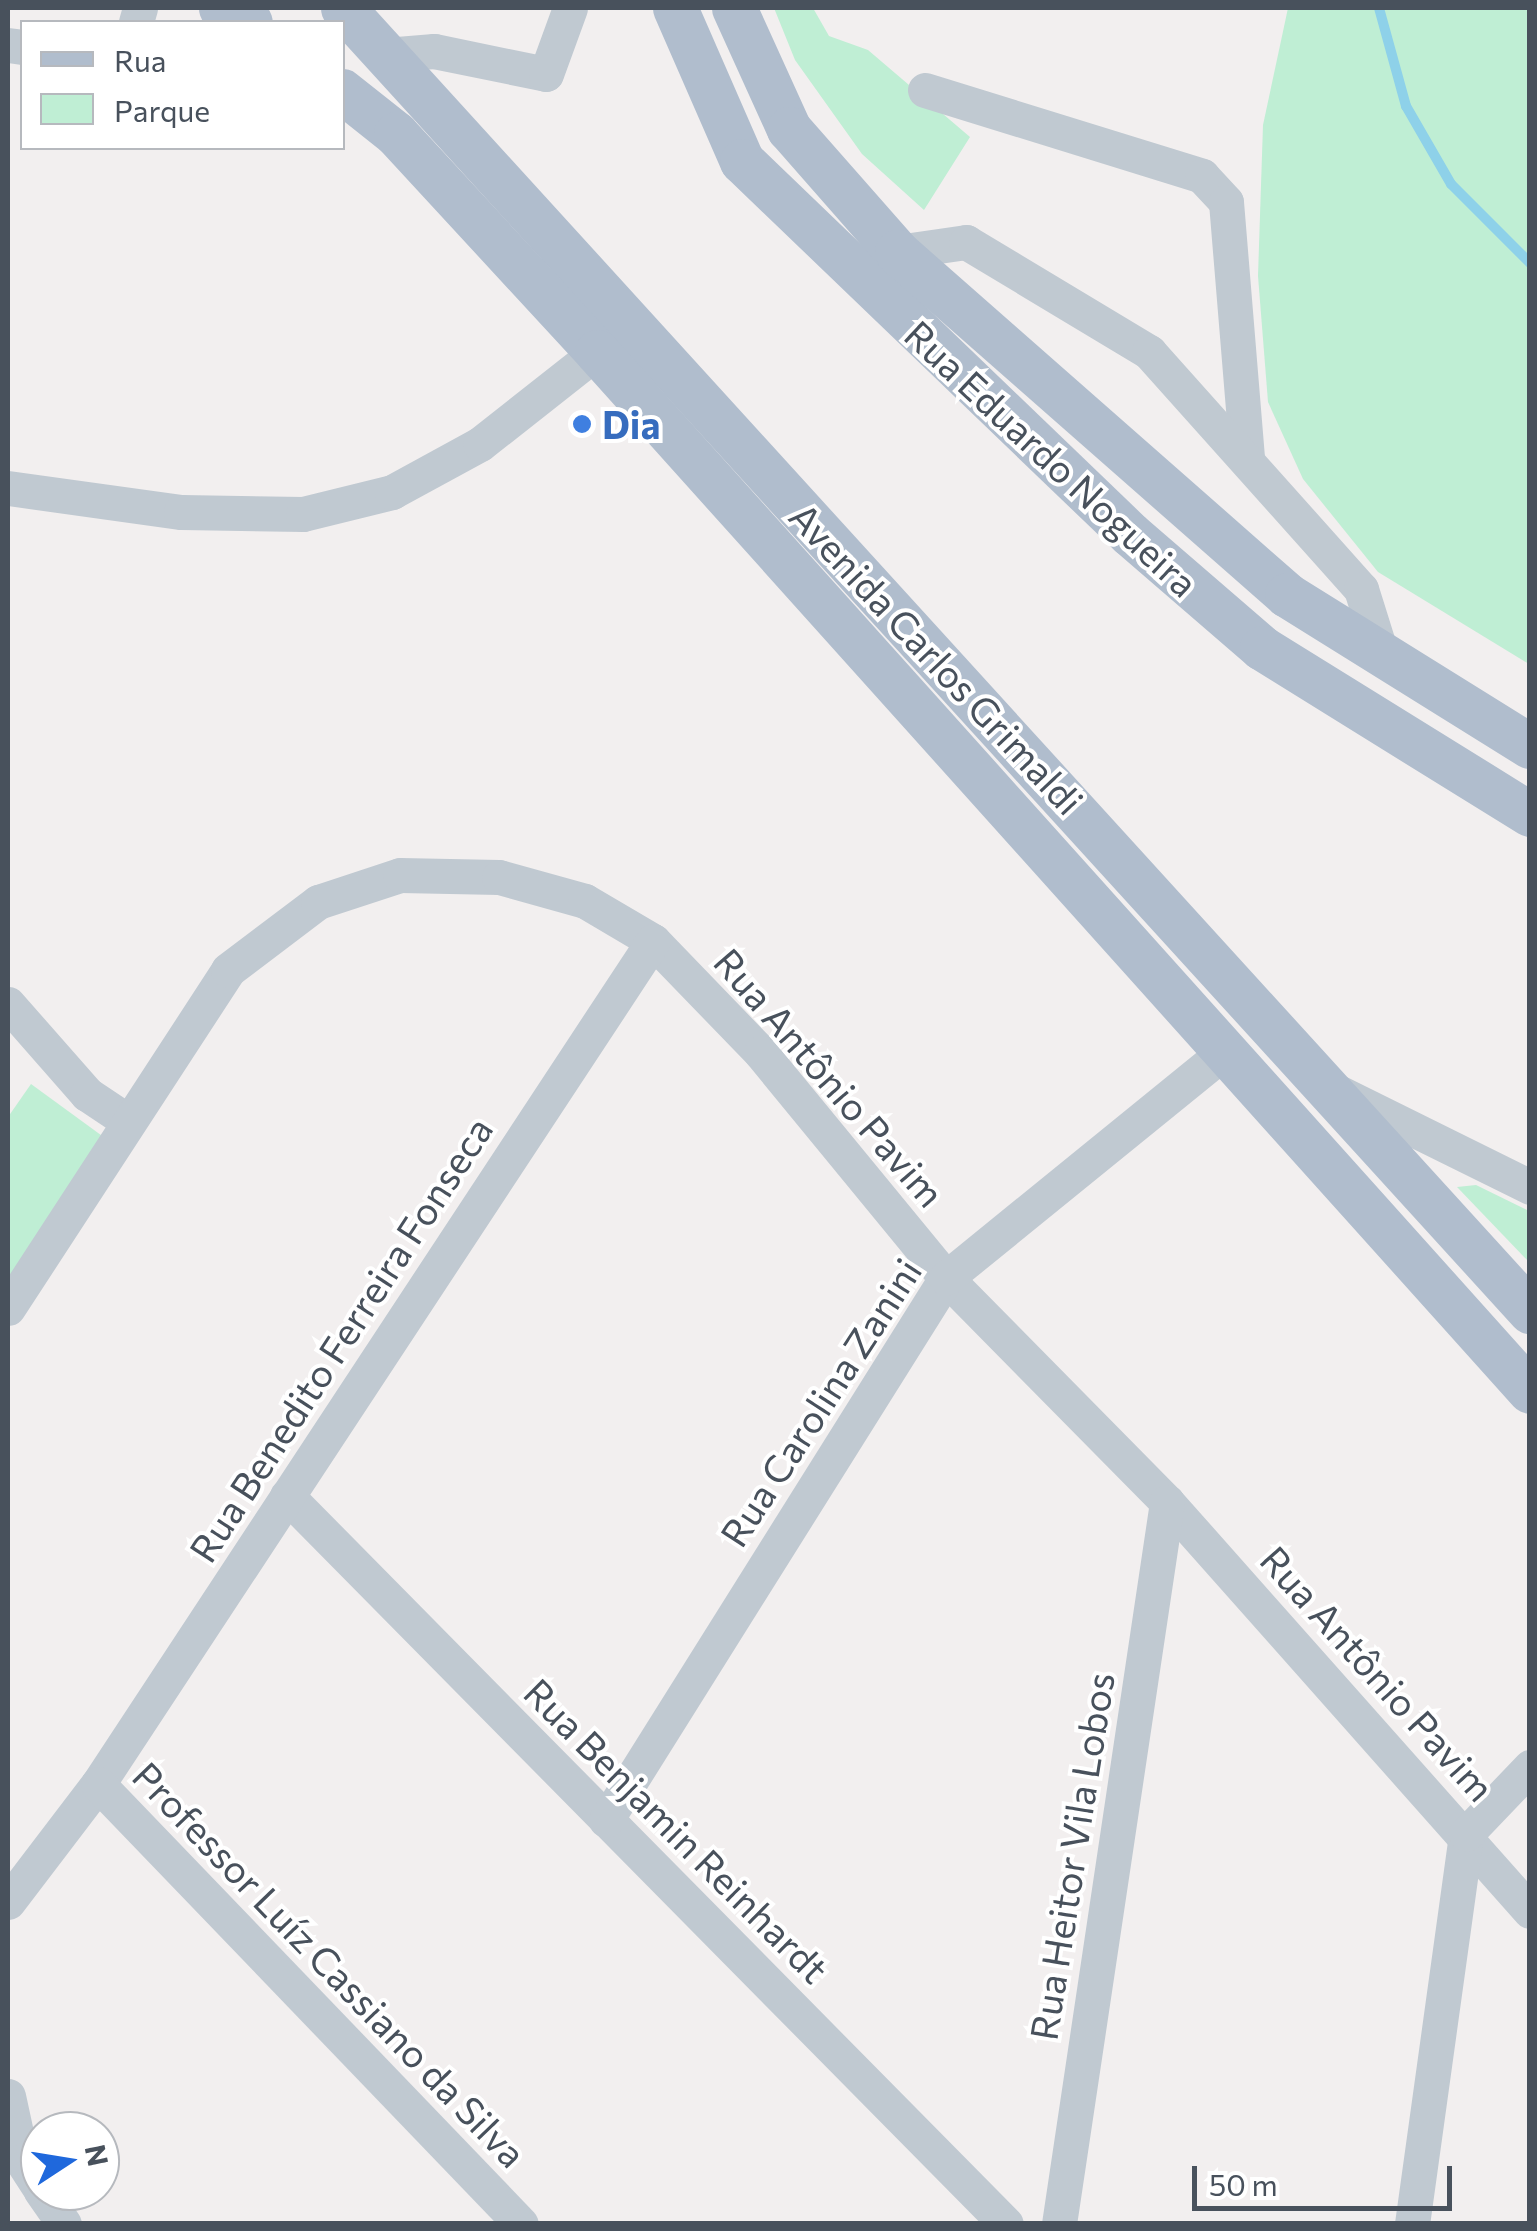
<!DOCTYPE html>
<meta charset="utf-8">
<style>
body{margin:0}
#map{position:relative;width:1537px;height:2231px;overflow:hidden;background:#f2efef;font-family:Commissioner,sans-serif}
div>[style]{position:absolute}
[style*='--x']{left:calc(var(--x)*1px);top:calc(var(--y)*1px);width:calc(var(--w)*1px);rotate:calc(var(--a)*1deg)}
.green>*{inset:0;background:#bfeed4}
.stream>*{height:10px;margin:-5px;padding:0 5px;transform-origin:5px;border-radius:5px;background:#8ed1e9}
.minor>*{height:35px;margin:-17.5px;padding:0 17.5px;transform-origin:17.5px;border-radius:17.5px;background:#c0c9d1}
.major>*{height:45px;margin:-22.5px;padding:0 22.5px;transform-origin:22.5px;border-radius:22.5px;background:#b0bdcd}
.dots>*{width:28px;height:28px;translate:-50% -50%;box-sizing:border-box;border:5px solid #fff;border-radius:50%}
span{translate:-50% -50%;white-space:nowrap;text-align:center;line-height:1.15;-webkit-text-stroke:8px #fff;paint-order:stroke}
.shop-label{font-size:38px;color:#366cbe;font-weight:700}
.left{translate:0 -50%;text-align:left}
.street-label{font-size:38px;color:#48515c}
.frame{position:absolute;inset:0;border:10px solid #48515c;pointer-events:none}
.legend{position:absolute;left:20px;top:20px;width:325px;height:130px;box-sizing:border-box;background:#fff;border:2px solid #b6b9be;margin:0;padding:12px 18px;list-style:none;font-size:30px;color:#48515c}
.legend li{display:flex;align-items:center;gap:20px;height:50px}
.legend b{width:50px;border:2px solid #b6b9be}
.north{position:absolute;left:20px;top:2111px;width:100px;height:100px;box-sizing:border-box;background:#fff;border:2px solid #b6b9be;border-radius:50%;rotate:78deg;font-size:28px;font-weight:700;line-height:40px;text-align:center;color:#48515c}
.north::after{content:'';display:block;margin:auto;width:35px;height:45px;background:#1f68dc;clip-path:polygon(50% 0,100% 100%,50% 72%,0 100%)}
.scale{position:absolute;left:1192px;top:2166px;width:260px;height:45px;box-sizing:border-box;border:5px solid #48515c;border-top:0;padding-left:12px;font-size:30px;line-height:35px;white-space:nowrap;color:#48515c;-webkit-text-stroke:8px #fff;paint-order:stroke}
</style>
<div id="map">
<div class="green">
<i style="clip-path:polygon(774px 8px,813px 8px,829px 36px,868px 50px,970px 137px,924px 210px,862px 154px,795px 60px)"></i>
<i style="clip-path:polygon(1288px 8px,1529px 8px,1529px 664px,1378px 572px,1303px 479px,1268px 402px,1258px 276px,1263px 125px)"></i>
<i style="clip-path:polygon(31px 1084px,105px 1138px,8px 1299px,8px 1117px)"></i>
<i style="clip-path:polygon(1476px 1185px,1529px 1211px,1529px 1262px,1457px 1187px)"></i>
</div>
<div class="stream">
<i style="--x:1379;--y:8;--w:102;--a:74.6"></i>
<i style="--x:1406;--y:106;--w:90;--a:60"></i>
<i style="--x:1451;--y:184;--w:112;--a:45"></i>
</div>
<div class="minor">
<i style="--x:136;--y:22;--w:15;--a:-74"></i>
<i style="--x:8;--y:45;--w:14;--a:8"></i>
<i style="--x:385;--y:55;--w:49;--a:-4.7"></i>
<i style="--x:434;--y:51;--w:114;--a:11.6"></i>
<i style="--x:546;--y:74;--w:70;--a:-70"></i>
<i style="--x:925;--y:90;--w:290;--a:17.2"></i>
<i style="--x:1202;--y:176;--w:35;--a:47"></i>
<i style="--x:1226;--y:202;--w:255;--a:85.3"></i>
<i style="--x:897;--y:252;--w:70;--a:-8.2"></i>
<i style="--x:966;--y:242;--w:214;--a:31"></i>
<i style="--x:1149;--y:352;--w:318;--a:48.2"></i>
<i style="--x:1361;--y:589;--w:67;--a:72.6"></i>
<i style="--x:8;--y:488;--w:175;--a:7.9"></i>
<i style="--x:181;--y:512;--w:122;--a:0.9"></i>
<i style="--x:303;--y:514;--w:92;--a:-13.9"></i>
<i style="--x:392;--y:492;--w:100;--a:-28.6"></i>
<i style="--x:480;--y:444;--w:149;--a:-38.2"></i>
<i style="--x:8;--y:1004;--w:120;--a:48.7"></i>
<i style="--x:87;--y:1094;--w:50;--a:33.7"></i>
<i style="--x:1338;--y:1092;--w:214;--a:26.3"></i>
<i style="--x:8;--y:1308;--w:403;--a:-56.9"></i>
<i style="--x:228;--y:970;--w:113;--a:-37.1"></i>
<i style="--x:318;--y:902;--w:86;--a:-18.2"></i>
<i style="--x:400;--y:875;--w:99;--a:1.2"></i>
<i style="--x:499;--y:877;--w:89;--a:15.6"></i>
<i style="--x:585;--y:901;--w:79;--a:30.5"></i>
<i style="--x:653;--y:941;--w:156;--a:46"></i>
<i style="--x:761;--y:1053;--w:291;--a:50.6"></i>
<i style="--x:946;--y:1278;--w:315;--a:45.4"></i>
<i style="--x:1167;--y:1502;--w:547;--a:48.41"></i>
<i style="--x:287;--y:1496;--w:1023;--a:45.36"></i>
<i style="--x:98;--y:1784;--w:1009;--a:-56.64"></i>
<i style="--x:606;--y:1820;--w:640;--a:-57.9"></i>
<i style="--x:946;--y:1278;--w:355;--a:-39.1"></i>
<i style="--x:8;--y:1902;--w:148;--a:-52.7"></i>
<i style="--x:98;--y:1784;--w:610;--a:46.13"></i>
<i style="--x:8;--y:2096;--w:66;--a:77.8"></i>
<i style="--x:22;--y:2161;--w:33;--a:57"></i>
<i style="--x:41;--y:2191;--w:40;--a:55.1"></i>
<i style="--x:1059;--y:2224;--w:730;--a:-81.49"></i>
<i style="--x:1412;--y:2224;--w:394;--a:-82.1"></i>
<i style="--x:1466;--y:1834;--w:93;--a:-46.3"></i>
</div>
<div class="major">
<i style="--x:221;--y:8;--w:32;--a:26"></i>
<i style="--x:343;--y:8;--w:1763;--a:47.67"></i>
<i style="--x:675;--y:8;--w:167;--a:66.4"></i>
<i style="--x:742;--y:161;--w:538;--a:43.87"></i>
<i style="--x:1130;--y:534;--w:174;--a:40.8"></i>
<i style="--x:1262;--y:648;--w:315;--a:31.8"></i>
<i style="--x:734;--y:8;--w:133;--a:65.6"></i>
<i style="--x:789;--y:129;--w:164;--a:48.7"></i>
<i style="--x:897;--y:252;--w:519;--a:41.33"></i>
<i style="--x:1287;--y:595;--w:286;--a:31.9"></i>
<i style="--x:342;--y:91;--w:69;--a:38.5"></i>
<i style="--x:396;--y:134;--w:297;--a:47.3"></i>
<i style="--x:597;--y:352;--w:1396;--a:48.08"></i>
</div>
<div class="dots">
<i style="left:582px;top:424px;background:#3f7fe0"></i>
</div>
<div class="shop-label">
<span class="left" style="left:602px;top:424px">Dia</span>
</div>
<div class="street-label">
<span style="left:1052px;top:458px;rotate:43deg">Rua Eduardo Nogueira</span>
<span style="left:937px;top:658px;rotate:47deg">Avenida Carlos Grimaldi</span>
<span style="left:830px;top:1077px;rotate:49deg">Rua Antônio Pavim</span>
<span style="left:340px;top:1339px;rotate:-57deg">Rua Benedito Ferreira Fonseca</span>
<span style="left:820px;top:1402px;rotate:-57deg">Rua Carolina Zanini</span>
<span style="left:1378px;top:1673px;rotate:48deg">Rua Antônio Pavim</span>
<span style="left:677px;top:1830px;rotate:45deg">Rua Benjamin Reinhardt</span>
<span style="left:1071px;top:1856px;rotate:-81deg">Rua Heitor Vila Lobos</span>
<span style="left:330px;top:1964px;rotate:46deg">Professor Luíz Cassiano da Silva</span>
</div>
<div class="frame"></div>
<ul class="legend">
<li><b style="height:12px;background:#b0bdcd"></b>Rua</li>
<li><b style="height:28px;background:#bfeed4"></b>Parque</li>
</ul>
<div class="north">N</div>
<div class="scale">50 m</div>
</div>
